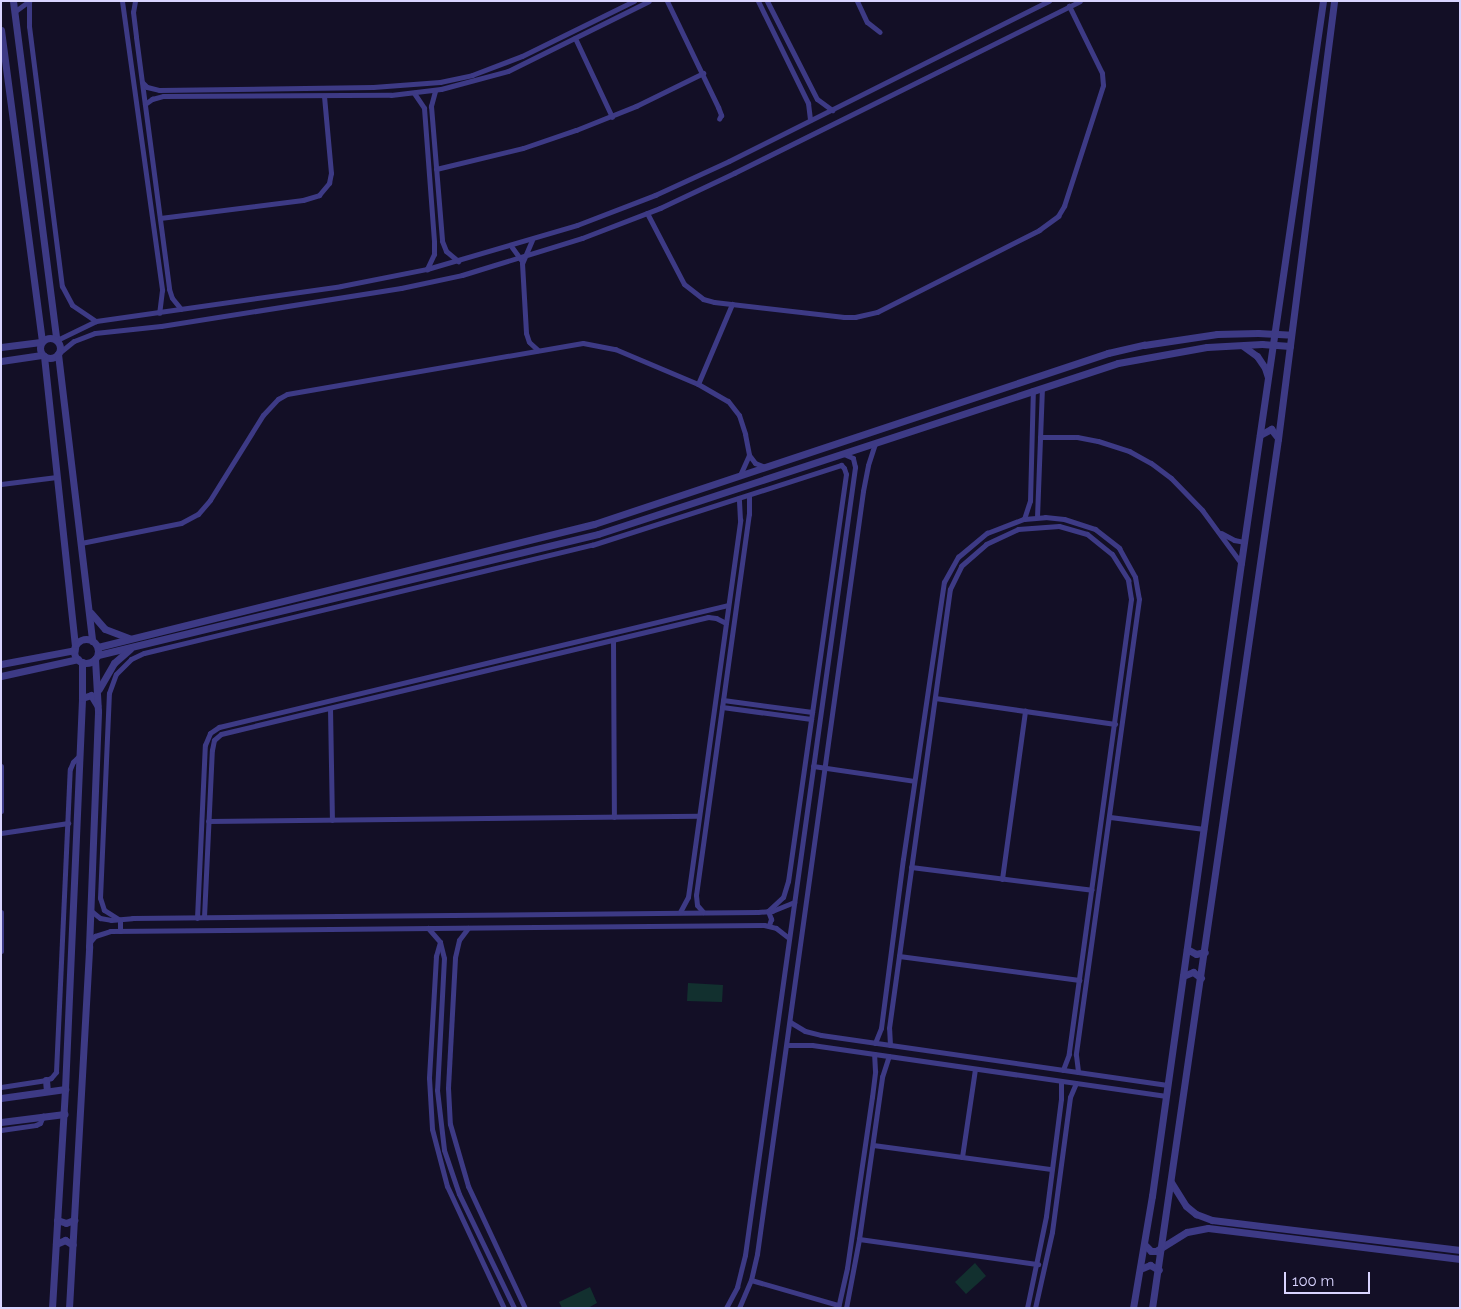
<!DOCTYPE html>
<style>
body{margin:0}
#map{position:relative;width:1461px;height:1309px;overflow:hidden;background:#130f26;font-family:Raleway,sans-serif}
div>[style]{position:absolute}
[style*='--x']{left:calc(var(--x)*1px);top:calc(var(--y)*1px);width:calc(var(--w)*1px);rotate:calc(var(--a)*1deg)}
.green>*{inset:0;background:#12302f}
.minor>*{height:5px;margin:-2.5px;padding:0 2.5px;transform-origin:2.5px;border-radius:2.5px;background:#3d3a85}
.tertiary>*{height:7px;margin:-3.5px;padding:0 3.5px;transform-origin:3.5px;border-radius:3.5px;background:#3d3a85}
.tertiary>.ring{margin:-3.5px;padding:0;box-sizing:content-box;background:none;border:7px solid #3d3a85;border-radius:50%}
span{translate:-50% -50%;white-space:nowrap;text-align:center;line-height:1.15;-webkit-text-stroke:4.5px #130f26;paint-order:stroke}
.frame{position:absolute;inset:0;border:2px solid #d9d4ff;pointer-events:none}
.scale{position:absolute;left:1284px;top:1272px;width:86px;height:22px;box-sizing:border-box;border:2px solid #d9d4ff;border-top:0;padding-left:6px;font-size:15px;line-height:18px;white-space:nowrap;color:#d9d4ff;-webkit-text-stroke:4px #130f26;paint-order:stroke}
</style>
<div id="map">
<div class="green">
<i style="clip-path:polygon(688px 983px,723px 985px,722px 1002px,687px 1001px)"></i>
<i style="clip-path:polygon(975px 1263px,986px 1276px,966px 1294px,955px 1282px)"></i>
<i style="clip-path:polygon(590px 1287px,597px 1303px,588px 1308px,562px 1308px,559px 1302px)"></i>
</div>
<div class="minor">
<i style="--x:29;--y:1;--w:25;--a:90"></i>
<i style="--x:29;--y:26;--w:262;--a:82.8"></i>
<i style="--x:62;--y:286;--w:21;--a:62"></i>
<i style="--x:72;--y:305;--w:29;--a:34"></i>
<i style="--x:122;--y:1;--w:292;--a:82.1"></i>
<i style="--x:162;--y:290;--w:23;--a:97"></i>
<i style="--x:135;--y:1;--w:11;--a:100"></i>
<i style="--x:133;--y:12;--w:25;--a:83"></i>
<i style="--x:136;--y:37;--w:254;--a:82.5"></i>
<i style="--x:169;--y:289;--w:9;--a:72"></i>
<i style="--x:172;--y:298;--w:14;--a:51"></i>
<i style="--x:667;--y:1;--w:118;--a:64.3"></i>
<i style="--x:718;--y:107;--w:9;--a:69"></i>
<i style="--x:721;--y:115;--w:4;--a:117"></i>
<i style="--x:758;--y:1;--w:114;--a:63.9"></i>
<i style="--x:808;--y:103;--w:17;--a:83"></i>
<i style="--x:767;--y:1;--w:110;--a:63"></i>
<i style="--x:817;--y:99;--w:19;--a:36"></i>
<i style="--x:857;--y:1;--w:23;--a:65"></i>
<i style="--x:867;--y:22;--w:16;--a:38"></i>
<i style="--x:14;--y:12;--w:19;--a:-36"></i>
<i style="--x:575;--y:38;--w:87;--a:64.9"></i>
<i style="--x:142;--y:82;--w:7;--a:45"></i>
<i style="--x:147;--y:87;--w:12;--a:14"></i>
<i style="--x:159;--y:90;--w:214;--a:-0.8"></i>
<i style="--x:373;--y:87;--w:67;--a:-4.3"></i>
<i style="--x:440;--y:82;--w:33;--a:-12"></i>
<i style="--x:472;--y:75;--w:53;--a:-20.8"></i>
<i style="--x:522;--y:56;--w:125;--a:-26.2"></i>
<i style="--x:435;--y:91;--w:16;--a:105"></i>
<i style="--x:431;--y:106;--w:135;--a:85.3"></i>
<i style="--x:442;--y:241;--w:11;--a:68"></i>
<i style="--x:446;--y:251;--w:16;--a:40"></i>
<i style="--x:414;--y:93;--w:18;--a:56"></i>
<i style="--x:424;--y:108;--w:134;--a:85.7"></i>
<i style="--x:434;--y:242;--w:12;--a:90"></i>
<i style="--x:434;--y:254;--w:17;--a:115"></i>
<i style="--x:145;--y:104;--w:9;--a:-36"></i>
<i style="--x:152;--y:99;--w:11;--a:-15"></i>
<i style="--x:163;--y:96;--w:228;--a:-0.3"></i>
<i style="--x:391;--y:95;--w:50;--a:-6.8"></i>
<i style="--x:441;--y:89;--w:69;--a:-15"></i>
<i style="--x:508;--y:71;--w:157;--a:-26.4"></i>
<i style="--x:436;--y:169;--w:89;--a:-13.6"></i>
<i style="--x:523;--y:148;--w:56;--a:-18.8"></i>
<i style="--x:576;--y:130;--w:65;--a:-21.8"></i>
<i style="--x:636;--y:106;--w:75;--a:-26.2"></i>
<i style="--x:647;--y:213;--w:80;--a:62.5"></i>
<i style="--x:684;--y:284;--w:24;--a:38"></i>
<i style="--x:703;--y:299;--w:11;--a:15"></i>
<i style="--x:714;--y:302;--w:131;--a:6.6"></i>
<i style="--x:844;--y:317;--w:11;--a:0"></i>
<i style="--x:855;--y:317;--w:23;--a:-13"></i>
<i style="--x:877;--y:312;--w:182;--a:-26.8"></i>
<i style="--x:1039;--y:230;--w:24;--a:-36"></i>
<i style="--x:1058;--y:216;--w:12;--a:-59"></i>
<i style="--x:1064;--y:206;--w:127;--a:-72.1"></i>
<i style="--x:1103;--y:85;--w:12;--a:-95"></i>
<i style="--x:1102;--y:73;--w:75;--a:-116.2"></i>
<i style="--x:160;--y:218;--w:144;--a:-7.2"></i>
<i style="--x:303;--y:200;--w:17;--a:-17"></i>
<i style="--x:319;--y:195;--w:16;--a:-50"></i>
<i style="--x:329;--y:183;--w:10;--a:-79"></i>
<i style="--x:331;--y:173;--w:77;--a:-95.2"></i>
<i style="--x:532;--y:240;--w:25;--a:113"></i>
<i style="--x:522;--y:263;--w:70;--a:86.7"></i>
<i style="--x:526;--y:333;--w:9;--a:72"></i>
<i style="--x:529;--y:342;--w:12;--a:42"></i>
<i style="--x:511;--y:246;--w:17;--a:54"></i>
<i style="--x:57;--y:340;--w:43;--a:-26"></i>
<i style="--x:96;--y:321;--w:247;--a:-8.1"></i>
<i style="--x:341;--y:286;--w:88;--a:-11.2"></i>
<i style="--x:427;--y:269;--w:156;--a:-16.3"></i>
<i style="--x:577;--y:225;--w:84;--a:-21"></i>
<i style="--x:655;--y:195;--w:81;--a:-24.7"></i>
<i style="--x:729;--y:161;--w:358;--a:-26.6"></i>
<i style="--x:59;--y:353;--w:19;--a:-39"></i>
<i style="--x:74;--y:341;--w:22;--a:-21"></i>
<i style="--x:95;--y:333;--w:66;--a:-6.1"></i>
<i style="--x:161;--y:326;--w:243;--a:-9"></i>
<i style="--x:401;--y:288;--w:62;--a:-12"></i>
<i style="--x:462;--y:275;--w:126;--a:-17.1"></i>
<i style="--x:582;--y:238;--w:84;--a:-21"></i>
<i style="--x:660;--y:208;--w:82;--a:-25.3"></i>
<i style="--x:734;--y:173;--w:386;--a:-26.4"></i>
<i style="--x:698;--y:384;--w:87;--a:-67"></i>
<i style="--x:1040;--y:437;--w:37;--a:0"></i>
<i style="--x:1077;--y:437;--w:21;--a:11"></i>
<i style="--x:1098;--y:441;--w:33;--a:18"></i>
<i style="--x:1129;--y:451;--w:25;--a:29"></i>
<i style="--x:1151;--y:463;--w:25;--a:37"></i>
<i style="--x:1171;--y:478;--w:45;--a:45.9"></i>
<i style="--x:1202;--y:510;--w:66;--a:53.7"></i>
<i style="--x:749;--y:455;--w:10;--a:53"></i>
<i style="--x:755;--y:463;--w:11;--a:22"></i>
<i style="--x:1;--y:484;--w:56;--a:-7.1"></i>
<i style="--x:1037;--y:517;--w:129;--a:-87.8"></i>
<i style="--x:1024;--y:519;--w:19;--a:-72"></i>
<i style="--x:1030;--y:501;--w:111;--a:-88.5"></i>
<i style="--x:1221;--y:533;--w:15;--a:28"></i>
<i style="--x:1234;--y:540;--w:10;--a:11"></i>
<i style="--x:81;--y:543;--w:102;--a:-11.3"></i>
<i style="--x:181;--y:523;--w:19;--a:-28"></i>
<i style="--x:198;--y:514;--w:18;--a:-49"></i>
<i style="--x:210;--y:500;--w:100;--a:-58.1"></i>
<i style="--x:263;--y:415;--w:22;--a:-47"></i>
<i style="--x:278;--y:399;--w:10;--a:-29"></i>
<i style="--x:287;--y:394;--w:300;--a:-9.8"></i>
<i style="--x:583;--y:343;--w:33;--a:11"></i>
<i style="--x:615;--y:349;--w:90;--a:22.9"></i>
<i style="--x:698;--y:384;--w:34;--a:30"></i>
<i style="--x:728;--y:401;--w:18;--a:52"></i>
<i style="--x:739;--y:415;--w:20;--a:72"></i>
<i style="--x:745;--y:434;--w:21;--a:79"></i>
<i style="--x:749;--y:455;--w:22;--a:114"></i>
<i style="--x:613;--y:640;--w:177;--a:89.7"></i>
<i style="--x:935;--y:698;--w:182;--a:8.2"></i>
<i style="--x:723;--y:700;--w:90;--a:7.7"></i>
<i style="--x:722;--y:707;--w:90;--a:7.7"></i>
<i style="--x:330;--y:708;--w:112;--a:89"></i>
<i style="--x:1;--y:766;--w:45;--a:90"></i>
<i style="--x:813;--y:766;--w:102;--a:8.4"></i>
<i style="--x:1110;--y:817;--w:95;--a:7.3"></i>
<i style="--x:208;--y:821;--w:491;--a:-0.6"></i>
<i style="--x:1;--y:833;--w:68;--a:-8.5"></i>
<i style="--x:911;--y:867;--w:182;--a:7.2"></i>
<i style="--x:1002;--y:879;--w:170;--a:-82.2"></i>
<i style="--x:90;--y:910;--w:13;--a:39"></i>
<i style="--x:100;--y:918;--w:11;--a:10"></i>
<i style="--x:111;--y:920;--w:21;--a:-5"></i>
<i style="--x:132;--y:918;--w:626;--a:-0.55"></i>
<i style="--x:758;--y:912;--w:14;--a:-4"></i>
<i style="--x:772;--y:911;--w:24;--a:-22"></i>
<i style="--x:1;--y:912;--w:39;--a:90"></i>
<i style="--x:680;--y:912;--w:17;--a:-62"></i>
<i style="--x:688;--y:897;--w:381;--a:-82.1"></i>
<i style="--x:740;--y:520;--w:22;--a:-93"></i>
<i style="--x:703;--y:912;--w:9;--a:-131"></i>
<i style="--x:697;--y:905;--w:10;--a:-96"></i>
<i style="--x:696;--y:895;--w:385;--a:-82.1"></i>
<i style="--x:749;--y:514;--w:19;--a:-90"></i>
<i style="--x:204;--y:917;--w:167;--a:-87.3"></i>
<i style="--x:212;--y:750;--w:10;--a:-79"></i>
<i style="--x:214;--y:740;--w:9;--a:-41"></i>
<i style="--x:221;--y:734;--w:501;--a:-13.51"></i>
<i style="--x:708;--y:617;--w:8;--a:7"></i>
<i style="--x:716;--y:618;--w:11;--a:27"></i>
<i style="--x:197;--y:918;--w:173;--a:-87.4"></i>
<i style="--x:205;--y:745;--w:13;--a:-67"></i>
<i style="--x:210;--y:733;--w:11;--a:-34"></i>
<i style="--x:219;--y:727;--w:523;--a:-13.48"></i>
<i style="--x:428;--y:928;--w:18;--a:49"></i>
<i style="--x:440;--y:942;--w:16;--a:76"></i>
<i style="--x:444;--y:958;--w:132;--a:93"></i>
<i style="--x:437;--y:1090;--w:60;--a:83.3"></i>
<i style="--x:444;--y:1150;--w:46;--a:71.2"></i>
<i style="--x:459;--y:1194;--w:127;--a:64.2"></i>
<i style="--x:468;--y:928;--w:15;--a:127"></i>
<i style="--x:459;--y:940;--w:18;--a:103"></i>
<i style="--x:455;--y:958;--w:130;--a:93.1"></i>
<i style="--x:448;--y:1088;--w:36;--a:87"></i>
<i style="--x:450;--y:1124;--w:65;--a:73.8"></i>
<i style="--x:468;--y:1186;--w:135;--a:65"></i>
<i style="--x:120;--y:931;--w:11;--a:-90"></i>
<i style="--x:120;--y:920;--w:19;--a:-148"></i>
<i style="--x:104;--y:910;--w:13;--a:-108"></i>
<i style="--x:100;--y:898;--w:205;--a:-87.5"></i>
<i style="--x:109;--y:693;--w:20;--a:-70"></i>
<i style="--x:116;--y:674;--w:21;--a:-45"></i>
<i style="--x:131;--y:659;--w:14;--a:-25"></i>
<i style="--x:144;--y:653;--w:461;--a:-13.6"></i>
<i style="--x:592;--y:545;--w:262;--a:-17.8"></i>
<i style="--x:841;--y:465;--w:4;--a:45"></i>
<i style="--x:844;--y:468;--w:6;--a:72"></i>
<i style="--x:846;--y:474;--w:411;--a:98.1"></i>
<i style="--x:788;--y:881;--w:17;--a:107"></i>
<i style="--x:783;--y:897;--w:21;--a:137"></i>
<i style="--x:768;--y:911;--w:9;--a:69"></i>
<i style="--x:771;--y:919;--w:6;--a:108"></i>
<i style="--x:90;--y:942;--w:8;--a:-50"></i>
<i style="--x:95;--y:936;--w:16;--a:-18"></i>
<i style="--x:110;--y:931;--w:654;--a:-0.53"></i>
<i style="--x:764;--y:925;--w:12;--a:14"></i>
<i style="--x:776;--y:928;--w:16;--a:38"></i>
<i style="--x:440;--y:942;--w:15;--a:106"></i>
<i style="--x:436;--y:956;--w:122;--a:93.3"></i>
<i style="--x:429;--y:1078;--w:51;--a:86.6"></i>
<i style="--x:432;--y:1129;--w:59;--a:75.3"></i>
<i style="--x:447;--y:1186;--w:135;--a:65"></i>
<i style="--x:899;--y:956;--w:182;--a:7.6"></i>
<i style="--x:790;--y:1022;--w:17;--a:31"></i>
<i style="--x:805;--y:1031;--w:16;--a:14"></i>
<i style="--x:821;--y:1035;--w:350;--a:8.2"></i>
<i style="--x:875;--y:1043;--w:16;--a:-68"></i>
<i style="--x:881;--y:1028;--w:170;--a:-82.6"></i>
<i style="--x:903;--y:859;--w:280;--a:-81.6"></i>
<i style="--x:944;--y:582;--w:29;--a:-61"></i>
<i style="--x:958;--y:557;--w:38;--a:-40"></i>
<i style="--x:987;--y:533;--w:40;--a:-21"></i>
<i style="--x:1024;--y:519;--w:21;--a:-5"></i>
<i style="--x:1045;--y:517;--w:19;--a:6"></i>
<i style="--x:1064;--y:519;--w:33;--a:18"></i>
<i style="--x:1095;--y:529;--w:31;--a:38"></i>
<i style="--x:1119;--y:548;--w:33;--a:61"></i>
<i style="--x:1135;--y:577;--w:22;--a:80"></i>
<i style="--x:1139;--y:599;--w:460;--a:97.9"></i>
<i style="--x:1076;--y:1055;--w:17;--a:83"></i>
<i style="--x:787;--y:1045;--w:25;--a:0"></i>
<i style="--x:812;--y:1045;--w:358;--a:8.2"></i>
<i style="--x:890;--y:1045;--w:17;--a:-93"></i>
<i style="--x:889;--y:1028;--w:443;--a:-82.1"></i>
<i style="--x:950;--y:589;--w:25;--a:-64"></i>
<i style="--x:961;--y:566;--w:33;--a:-41"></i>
<i style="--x:986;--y:544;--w:35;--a:-25"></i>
<i style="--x:1018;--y:529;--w:41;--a:-4.2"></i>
<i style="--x:1059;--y:526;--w:29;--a:16"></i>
<i style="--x:1087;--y:534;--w:32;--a:39"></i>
<i style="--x:1112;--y:554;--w:31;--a:58"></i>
<i style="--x:1128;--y:580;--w:19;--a:81"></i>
<i style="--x:1131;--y:599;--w:459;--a:97.8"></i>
<i style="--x:1069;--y:1054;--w:17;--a:111"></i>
<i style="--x:1;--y:1087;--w:46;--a:-8.8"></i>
<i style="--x:46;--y:1080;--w:5;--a:-22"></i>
<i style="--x:51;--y:1078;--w:8;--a:-50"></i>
<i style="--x:56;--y:1072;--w:303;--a:-87.4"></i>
<i style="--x:70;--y:769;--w:8;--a:-67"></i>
<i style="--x:73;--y:762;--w:8;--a:-45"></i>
<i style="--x:1;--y:1130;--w:35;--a:-8"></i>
<i style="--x:36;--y:1125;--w:4;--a:-27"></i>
<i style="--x:40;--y:1123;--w:8;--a:-67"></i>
<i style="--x:873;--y:1145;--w:180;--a:7.7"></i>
<i style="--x:962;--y:1157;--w:89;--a:-81.6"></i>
<i style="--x:859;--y:1239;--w:181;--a:8"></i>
<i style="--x:751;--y:1280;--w:91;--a:16"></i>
<i style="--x:726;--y:1308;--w:24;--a:-62"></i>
<i style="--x:737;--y:1287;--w:33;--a:-76"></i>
<i style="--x:745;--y:1255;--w:796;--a:-82.05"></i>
<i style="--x:855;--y:467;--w:9;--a:-103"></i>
<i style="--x:853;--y:458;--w:10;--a:-156"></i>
<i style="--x:739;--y:1308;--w:30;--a:-67"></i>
<i style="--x:751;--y:1280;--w:27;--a:-77"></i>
<i style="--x:757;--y:1254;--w:770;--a:-82.09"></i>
<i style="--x:863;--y:491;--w:26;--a:-79"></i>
<i style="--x:868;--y:465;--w:23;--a:-72"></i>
<i style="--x:838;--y:1308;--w:41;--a:-77.3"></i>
<i style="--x:847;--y:1268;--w:173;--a:-81.7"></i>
<i style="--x:872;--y:1097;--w:26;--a:-83"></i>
<i style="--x:875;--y:1071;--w:17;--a:-93"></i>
<i style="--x:846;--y:1308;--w:70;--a:-79.3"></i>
<i style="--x:859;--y:1239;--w:164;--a:-81.9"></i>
<i style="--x:882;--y:1077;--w:22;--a:-72"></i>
<i style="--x:1027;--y:1308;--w:94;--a:-78.3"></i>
<i style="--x:1046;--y:1216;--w:118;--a:-82.7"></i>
<i style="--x:1061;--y:1099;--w:17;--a:-90"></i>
<i style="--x:1035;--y:1308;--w:78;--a:-77.4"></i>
<i style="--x:1052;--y:1232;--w:136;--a:-82.4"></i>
<i style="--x:1070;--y:1097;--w:15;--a:-67"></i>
</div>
<div class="tertiary">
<i style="--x:13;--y:1;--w:341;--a:82.7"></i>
<i style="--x:1;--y:30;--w:314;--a:82.5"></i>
<i class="ring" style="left:40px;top:338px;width:13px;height:13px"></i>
<i style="--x:1243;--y:346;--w:17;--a:36"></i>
<i style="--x:1257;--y:356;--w:14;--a:56"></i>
<i style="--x:1265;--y:368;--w:9;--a:72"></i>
<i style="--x:1;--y:347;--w:40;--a:-7.1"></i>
<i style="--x:58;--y:354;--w:289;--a:83.2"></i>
<i style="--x:44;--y:356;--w:293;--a:83.9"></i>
<i style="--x:1;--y:361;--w:41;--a:-8.3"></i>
<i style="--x:1260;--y:435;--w:13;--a:-29"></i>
<i style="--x:1271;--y:429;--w:11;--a:52"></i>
<i style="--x:91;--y:613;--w:21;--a:49"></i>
<i style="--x:105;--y:629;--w:26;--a:21"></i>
<i class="ring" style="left:74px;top:639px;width:17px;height:17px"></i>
<i style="--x:98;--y:647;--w:511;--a:-13.93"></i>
<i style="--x:594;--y:524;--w:542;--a:-18.4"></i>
<i style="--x:1108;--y:353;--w:37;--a:-13"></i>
<i style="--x:1144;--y:345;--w:74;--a:-8.6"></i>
<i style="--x:1217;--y:334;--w:41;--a:-1.4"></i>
<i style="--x:1258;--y:333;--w:33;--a:3"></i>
<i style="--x:98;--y:655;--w:514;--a:-13.6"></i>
<i style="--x:598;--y:534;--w:547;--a:-18.2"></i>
<i style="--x:1118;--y:363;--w:90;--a:-10.2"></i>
<i style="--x:1207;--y:347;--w:55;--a:-3.1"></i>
<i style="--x:1262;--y:344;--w:28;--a:4"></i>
<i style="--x:1;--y:664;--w:75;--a:-10.7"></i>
<i style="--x:1;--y:676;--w:79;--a:-12.4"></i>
<i style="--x:99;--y:689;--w:30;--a:-60"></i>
<i style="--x:114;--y:663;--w:21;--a:-41"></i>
<i style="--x:82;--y:698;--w:9;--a:-18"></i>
<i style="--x:91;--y:695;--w:12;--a:59"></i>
<i style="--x:1187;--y:949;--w:10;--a:29"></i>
<i style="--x:1196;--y:954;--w:9;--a:-13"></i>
<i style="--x:1183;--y:976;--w:11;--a:-22"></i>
<i style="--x:1193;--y:972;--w:10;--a:37"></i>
<i style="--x:46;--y:1080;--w:11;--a:85"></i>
<i style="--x:1;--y:1098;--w:65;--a:-8"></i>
<i style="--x:1;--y:1122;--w:64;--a:-7.2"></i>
<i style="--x:1171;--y:1182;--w:28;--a:58"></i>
<i style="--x:1186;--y:1206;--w:13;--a:39"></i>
<i style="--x:1196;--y:1214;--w:17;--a:21"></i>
<i style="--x:1212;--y:1220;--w:250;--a:6.9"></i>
<i style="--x:57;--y:1220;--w:9;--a:18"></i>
<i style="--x:66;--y:1223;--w:9;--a:-21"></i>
<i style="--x:56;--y:1244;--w:10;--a:-24"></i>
<i style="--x:65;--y:1240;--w:9;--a:32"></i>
<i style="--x:1145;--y:1245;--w:8;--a:45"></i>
<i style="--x:1151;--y:1251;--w:5;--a:0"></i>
<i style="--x:1156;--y:1251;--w:36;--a:-32"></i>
<i style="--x:1187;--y:1232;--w:21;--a:-11"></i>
<i style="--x:1208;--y:1228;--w:254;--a:7"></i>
<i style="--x:1140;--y:1269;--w:11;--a:-22"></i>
<i style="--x:1150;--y:1265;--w:10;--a:29"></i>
<i style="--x:52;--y:1308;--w:219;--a:-86.6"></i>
<i style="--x:65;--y:1089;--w:391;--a:-87.5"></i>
<i style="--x:82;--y:698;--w:36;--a:-90"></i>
<i style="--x:69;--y:1308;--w:362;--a:-86.8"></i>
<i style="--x:89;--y:947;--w:236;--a:-87.8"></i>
<i style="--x:98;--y:711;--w:52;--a:-93.3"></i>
<i style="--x:1133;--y:1308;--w:114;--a:-80.4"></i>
<i style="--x:1152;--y:1196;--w:639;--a:-82"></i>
<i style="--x:1241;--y:563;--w:568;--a:-81.7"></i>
<i style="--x:1152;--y:1308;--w:878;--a:-81.75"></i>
<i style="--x:1278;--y:439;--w:442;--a:-82.7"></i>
</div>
<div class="frame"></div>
<div class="scale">100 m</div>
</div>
